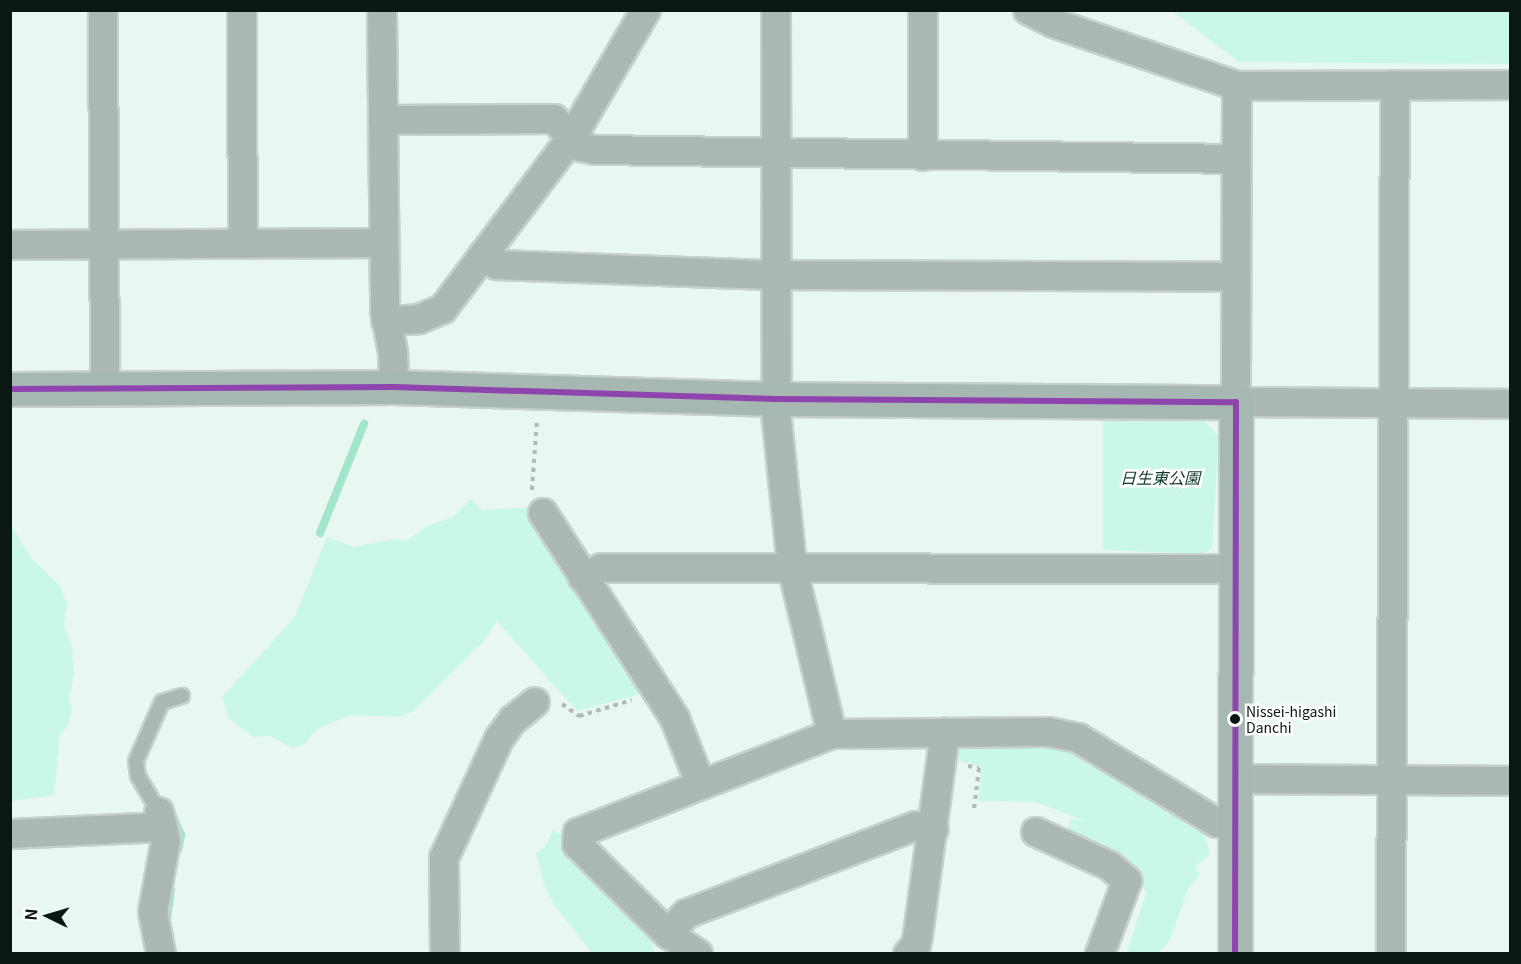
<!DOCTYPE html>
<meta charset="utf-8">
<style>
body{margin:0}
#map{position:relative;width:1521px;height:964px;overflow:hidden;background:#e8f7f0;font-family:Georgia,"Noto Sans JP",serif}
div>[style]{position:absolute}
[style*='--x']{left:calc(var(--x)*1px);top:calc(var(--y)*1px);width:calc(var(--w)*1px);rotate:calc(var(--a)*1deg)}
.green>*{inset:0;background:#c9f9e6}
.stream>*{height:8px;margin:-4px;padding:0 4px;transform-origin:4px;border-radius:4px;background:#a1e5cb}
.path>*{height:4px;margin-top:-2px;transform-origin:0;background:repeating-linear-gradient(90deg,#b0bbb6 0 4.5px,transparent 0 9px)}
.roads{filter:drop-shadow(2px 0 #c6d1cc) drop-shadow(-2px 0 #c6d1cc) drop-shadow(0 2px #c6d1cc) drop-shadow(0 -2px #c6d1cc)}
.lane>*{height:14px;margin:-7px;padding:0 7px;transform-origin:7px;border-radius:7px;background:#acb8b3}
.street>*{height:28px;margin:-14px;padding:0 14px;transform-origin:14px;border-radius:14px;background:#acb8b3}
.secondary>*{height:33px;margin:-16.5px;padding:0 16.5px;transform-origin:16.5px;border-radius:16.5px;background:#a7b7b1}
.bus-1>*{height:6px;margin:-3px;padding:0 3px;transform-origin:3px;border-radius:3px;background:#8e44ad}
.dots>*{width:16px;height:16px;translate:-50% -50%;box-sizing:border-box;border:3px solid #fff;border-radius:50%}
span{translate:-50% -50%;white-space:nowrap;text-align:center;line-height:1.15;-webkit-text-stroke:5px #fff;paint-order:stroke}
.bus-label{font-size:14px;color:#0b1712}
.left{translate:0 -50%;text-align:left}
.park-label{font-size:16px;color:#10392c;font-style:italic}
.frame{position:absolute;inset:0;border:12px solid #0b1712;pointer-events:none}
.north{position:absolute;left:18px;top:886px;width:60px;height:60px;-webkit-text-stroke:4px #fff;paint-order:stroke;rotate:275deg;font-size:16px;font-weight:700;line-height:24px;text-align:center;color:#0b1712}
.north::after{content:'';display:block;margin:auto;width:21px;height:27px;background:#0b1712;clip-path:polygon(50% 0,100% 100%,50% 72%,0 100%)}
</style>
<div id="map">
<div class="green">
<i style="clip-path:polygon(1172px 11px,1510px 11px,1510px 64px,1239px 62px)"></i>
<i style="clip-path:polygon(1202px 419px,1219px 437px,1212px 548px,1204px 554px,1103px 550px,1103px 420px)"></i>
<i style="clip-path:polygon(471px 499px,482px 510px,531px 507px,650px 691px,577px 711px,497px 621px,483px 642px,413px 711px,400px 717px,351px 715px,315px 730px,305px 744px,292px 748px,271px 736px,254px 737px,229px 719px,222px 697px,295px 617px,327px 537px,353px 547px,395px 539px,406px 541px,430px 525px,453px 517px)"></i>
<i style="clip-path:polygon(10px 524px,32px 559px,60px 586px,67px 604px,64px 625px,72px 647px,74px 674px,69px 700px,72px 709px,68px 725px,60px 735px,54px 795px,11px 801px)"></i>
<i style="clip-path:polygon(966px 742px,1063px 744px,1203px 830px,1210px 855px,1195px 866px,1200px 874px,1189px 887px,1169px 942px,1158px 953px,1127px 953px,1146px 893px,1139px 879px,1068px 836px,1070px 819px,1084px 821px,1036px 802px,978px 801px,982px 766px,953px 760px,954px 753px)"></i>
<i style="clip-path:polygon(553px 830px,564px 836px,649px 924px,654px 953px,592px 953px,555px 906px,544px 884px,536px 853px,545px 847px)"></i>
</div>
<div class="stream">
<i style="--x:320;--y:533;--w:118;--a:-68"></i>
<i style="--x:173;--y:816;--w:21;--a:67"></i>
<i style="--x:181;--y:835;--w:15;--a:101"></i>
<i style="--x:167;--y:920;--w:31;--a:-83"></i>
</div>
<div class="path">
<i style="--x:532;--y:490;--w:70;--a:-85.9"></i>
<i style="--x:562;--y:704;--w:21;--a:35"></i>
<i style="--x:579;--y:716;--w:55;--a:-16.8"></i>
<i style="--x:968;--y:766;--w:11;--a:10"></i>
<i style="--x:979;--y:768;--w:41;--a:97"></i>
</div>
<div class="roads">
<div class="lane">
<i style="--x:159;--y:812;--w:42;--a:-120.3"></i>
<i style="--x:138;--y:776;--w:15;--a:-98"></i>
<i style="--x:136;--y:761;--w:64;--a:-66.2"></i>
<i style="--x:162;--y:702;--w:21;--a:-17"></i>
</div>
<div class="street">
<i style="--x:103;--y:10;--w:378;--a:89.7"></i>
<i style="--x:242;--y:10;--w:234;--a:89.8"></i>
<i style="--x:382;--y:10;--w:301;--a:89.4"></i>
<i style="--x:385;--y:311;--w:42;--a:79"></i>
<i style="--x:393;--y:352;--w:35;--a:88"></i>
<i style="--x:776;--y:10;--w:411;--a:89.9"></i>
<i style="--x:777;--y:421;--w:146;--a:84.1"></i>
<i style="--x:792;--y:566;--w:173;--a:76.6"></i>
<i style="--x:1028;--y:10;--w:28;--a:27"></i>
<i style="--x:1053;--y:23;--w:194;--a:18.9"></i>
<i style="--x:1237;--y:86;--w:273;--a:-0.2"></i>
<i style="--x:1237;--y:86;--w:316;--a:90.2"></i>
<i style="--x:1236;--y:402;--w:274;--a:0.4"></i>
<i style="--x:383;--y:120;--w:171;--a:-0.3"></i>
<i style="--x:554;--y:119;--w:39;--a:46"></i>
<i style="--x:581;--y:147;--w:14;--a:12"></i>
<i style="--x:595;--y:150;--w:641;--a:0.8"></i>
<i style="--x:923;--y:156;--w:146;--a:-90"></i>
<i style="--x:10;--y:245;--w:374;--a:-0.3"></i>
<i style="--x:483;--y:256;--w:17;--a:33"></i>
<i style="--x:497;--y:265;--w:279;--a:2.1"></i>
<i style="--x:776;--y:275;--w:460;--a:0.2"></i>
<i style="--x:386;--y:321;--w:33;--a:-3"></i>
<i style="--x:419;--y:319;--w:26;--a:-23"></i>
<i style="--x:443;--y:309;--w:215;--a:-53.1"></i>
<i style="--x:572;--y:137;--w:147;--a:-59.8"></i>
<i style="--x:543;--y:513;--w:245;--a:57.3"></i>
<i style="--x:675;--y:719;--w:71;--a:68.5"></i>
<i style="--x:583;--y:578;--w:21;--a:-28"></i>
<i style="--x:602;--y:568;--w:635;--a:0.09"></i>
<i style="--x:1236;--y:779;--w:274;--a:0.4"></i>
<i style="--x:159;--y:812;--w:29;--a:76"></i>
<i style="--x:166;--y:840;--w:73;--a:100.2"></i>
<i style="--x:153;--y:912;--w:43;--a:79.2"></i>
<i style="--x:1036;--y:832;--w:81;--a:24.7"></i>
<i style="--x:1110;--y:866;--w:23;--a:41"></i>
<i style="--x:1127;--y:881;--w:78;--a:110.3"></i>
<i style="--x:10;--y:834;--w:153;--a:-2.6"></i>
<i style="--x:668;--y:934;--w:27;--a:-48"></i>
<i style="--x:686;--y:914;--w:245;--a:-21"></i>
<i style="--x:915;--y:826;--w:19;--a:9"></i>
<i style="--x:445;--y:954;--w:96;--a:-90.6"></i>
<i style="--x:444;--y:858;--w:131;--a:-65.2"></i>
<i style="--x:499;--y:739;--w:24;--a:-54"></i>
<i style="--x:513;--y:720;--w:28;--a:-39"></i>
<i style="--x:698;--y:954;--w:36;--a:-146"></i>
<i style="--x:668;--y:934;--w:128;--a:-135.3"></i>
<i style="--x:577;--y:844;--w:11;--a:-85"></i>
<i style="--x:578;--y:833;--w:273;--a:-21.3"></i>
<i style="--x:832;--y:734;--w:216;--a:-0.5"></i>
<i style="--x:1048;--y:732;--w:31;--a:11"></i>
<i style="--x:1078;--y:738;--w:163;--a:31.4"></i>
<i style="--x:1217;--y:823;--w:18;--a:3"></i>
<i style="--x:908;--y:954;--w:12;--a:-48"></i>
<i style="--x:916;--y:945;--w:10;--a:-79"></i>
<i style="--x:918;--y:935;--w:204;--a:-82.4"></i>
<i style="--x:1391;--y:954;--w:869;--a:-89.74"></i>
</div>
<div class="secondary">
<i style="--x:10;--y:389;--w:384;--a:-0.3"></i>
<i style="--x:394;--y:387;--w:382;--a:1.8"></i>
<i style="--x:776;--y:399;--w:460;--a:0.4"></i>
<i style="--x:1236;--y:402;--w:552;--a:90.1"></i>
</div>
</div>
<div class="bus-1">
<i style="--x:10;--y:389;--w:384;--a:-0.3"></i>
<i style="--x:394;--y:387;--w:382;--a:1.8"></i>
<i style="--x:776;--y:399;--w:460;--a:0.4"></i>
<i style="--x:1236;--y:402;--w:552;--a:90.1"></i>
</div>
<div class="dots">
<i style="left:1235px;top:719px;background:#0b1712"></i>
</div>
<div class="bus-label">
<span class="left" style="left:1246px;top:719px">Nissei-higashi<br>Danchi</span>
</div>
<div class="park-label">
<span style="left:1160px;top:477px">日生東公園</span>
</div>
<div class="frame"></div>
<div class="north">N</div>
</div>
